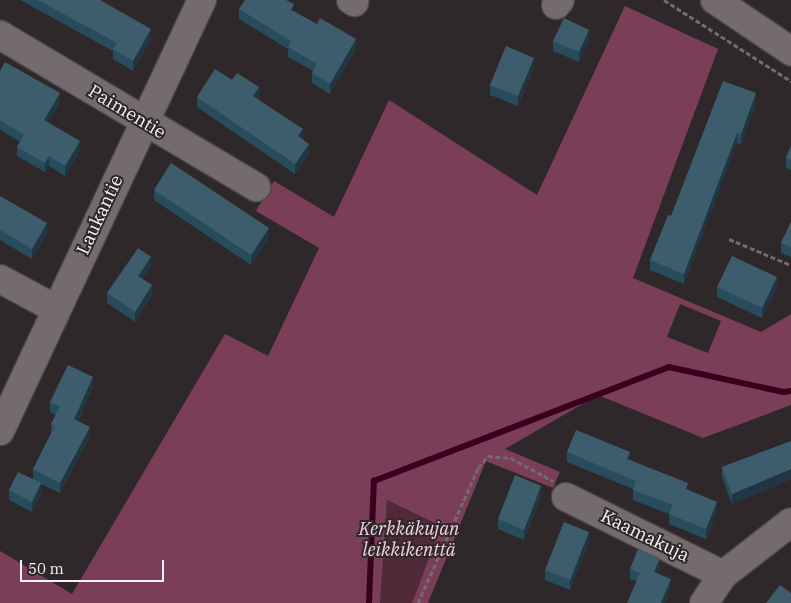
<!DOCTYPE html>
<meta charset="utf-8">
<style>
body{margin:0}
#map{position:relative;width:791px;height:603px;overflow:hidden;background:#2f282b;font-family:"IBM Plex Serif",serif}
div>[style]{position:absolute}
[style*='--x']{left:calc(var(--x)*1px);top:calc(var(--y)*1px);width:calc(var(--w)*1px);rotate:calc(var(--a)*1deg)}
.green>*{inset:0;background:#512a3a}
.forest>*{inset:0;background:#7b3e58}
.stream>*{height:5.5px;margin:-2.75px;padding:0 2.75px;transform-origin:2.75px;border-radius:2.75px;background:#37001d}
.path>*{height:3px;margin-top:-1.5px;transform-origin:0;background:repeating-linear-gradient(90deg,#726b6e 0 5px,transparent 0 7.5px)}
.roads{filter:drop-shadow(1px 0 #4d4749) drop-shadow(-1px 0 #4d4749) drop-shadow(0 1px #4d4749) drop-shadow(0 -1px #4d4749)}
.minor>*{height:28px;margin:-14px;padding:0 14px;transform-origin:14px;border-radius:14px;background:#746b6e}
.wall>*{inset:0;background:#274c5c}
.shaded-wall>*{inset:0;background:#213642}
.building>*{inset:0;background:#3d5d6d}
span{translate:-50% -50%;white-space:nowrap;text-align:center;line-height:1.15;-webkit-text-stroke:4px #2f282b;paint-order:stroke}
.street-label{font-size:18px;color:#f7f2f4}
.park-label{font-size:18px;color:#f7d0de;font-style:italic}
.scale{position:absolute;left:20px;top:560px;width:144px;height:22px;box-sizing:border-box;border:2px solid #f7f2f4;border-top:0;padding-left:6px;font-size:15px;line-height:18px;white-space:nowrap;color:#f7f2f4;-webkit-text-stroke:4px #2f282b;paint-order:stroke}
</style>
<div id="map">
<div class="green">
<i style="clip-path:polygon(387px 500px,441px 526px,412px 603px,380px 603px)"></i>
</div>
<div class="forest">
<i style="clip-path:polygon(evenodd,625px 6px,718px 49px,633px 278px,761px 332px,791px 314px,791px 405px,703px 438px,598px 395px,505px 449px,560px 472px,553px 488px,486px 461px,428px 603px,412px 603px,441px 526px,387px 500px,380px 603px,0 603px,0 551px,72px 594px,225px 334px,268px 356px,319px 248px,256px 211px,274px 181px,334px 217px,389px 100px,537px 195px,625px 6px,680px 304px,721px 321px,708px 353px,667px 337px,680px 304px)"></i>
</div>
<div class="stream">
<i style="--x:369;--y:603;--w:122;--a:-87.7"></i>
<i style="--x:374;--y:481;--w:316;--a:-21.1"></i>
<i style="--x:669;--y:367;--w:118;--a:12.3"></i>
<i style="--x:784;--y:392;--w:7;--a:-8"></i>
</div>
<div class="path">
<i style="--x:664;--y:0;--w:151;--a:32.5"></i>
<i style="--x:729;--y:239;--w:67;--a:22.8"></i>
<i style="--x:418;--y:603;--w:148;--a:-66"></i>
<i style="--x:478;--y:468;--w:16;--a:-50"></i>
<i style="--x:488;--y:456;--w:23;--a:5"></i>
<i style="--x:511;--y:458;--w:48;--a:28.7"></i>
</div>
<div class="roads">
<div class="minor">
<i style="--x:351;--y:0;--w:4;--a:34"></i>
<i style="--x:715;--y:0;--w:92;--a:33.9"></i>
<i style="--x:556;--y:5;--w:6;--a:-51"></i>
<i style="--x:0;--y:35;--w:298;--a:30.7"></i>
<i style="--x:0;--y:279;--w:64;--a:28.2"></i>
<i style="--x:0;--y:431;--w:476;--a:-64.9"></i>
<i style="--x:566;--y:497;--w:175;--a:26.4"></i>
<i style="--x:704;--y:603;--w:34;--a:-56"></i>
<i style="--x:723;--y:575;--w:86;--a:-37.9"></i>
</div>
</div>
<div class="wall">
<i style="clip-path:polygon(20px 0,100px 0,151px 39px,133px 71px,113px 59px,113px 51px)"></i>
<i style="clip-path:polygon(239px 9px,294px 11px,356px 49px,330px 94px,312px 83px,312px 73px,313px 71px,288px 57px,288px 49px,239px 19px)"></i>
<i style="clip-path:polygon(589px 40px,579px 62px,553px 51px,553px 41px)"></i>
<i style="clip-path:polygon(534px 68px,518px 106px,490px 95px,490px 85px)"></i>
<i style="clip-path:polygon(0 71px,60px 103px,48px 122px,80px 150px,65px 176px,49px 166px,45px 172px,17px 156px,17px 147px,20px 142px,0 130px)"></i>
<i style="clip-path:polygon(197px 97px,259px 97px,257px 99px,303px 139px,309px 154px,295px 174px,197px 107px)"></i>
<i style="clip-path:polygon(756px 103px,741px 144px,737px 143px,684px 284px,650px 270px,650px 260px,671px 216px)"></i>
<i style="clip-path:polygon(791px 146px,791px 170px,786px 168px,786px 158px)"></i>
<i style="clip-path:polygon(154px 190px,269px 238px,251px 265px,154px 200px)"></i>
<i style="clip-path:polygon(0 196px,47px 233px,32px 259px,0 240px)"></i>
<i style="clip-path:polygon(791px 222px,791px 257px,781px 253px,781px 243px)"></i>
<i style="clip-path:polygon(151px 267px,142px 279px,152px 295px,135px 322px,107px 303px,107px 293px)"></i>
<i style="clip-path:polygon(717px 287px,777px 287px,762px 318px,717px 297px)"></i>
<i style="clip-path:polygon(93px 387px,78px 421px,90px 437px,60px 493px,41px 484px,41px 493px,32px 512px,9px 500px,9px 490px,33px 479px,33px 469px,51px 433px,51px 424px,56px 415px,50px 412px,50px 402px)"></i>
<i style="clip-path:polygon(791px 441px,791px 479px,732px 504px,722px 477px,722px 467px)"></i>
<i style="clip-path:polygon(567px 452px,630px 460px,688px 490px,717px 512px,706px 539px,669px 524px,669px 514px,633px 500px,633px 489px,567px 462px)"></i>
<i style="clip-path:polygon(541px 496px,524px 540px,498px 529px,498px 519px)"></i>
<i style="clip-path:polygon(589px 542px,570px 590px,545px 580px,545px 570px)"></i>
<i style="clip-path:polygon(660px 568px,657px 573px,671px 588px,636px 581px,630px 579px,630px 569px)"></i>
</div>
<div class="shaded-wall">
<i style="clip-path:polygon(151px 29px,151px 39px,133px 71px,133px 61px)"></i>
<i style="clip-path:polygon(589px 30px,589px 40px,579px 62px,579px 52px)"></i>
<i style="clip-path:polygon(356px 39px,356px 49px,330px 94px,330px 84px)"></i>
<i style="clip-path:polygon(534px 58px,534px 68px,518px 106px,518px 96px)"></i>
<i style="clip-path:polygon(259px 87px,259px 97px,253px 106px,253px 96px)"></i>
<i style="clip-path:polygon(60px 93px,60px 103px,44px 129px,44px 120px)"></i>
<i style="clip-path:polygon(756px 93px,756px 103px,741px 144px,741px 134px)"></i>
<i style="clip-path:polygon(303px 129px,303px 139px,298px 146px,298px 136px)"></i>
<i style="clip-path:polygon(737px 133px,737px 143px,684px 284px,684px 274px)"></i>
<i style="clip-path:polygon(80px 141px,80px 150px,65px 176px,65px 166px)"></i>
<i style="clip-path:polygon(309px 144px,309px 154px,295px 174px,295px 164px)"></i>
<i style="clip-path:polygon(49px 156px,49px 166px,45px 172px,45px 163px)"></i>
<i style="clip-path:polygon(47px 223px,47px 233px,32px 259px,32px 249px)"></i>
<i style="clip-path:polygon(269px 228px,269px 238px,251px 265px,251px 255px)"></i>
<i style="clip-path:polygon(151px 257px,151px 267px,138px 286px,138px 276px)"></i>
<i style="clip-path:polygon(777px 277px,777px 287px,762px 318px,762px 308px)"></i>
<i style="clip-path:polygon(152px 285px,152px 295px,135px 322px,135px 312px)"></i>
<i style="clip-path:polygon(93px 377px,93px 387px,74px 429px,74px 419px)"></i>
<i style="clip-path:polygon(90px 427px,90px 437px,60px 493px,60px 483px)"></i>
<i style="clip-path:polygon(630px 452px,630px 462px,627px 459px)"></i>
<i style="clip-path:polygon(791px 469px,791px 479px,732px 504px,732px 494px)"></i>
<i style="clip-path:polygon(41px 483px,41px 493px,32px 512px,32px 502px)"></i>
<i style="clip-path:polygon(541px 486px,541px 496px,524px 540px,524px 530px)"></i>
<i style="clip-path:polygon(717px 502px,717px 512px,706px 539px,706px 529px)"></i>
<i style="clip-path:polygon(589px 532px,589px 542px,570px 590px,570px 580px)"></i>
<i style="clip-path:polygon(660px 558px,660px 568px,654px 582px,654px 572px)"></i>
<i style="clip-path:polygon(671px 579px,671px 588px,665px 603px,661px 603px)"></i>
</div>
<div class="building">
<i style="clip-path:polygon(38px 0,100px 0,151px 29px,133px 61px,113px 49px,117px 43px)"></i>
<i style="clip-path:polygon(245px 0,286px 0,294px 4px,291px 10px,317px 24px,320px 18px,356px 39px,330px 84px,312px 73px,317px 64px,288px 47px,291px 41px,239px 9px)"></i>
<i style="clip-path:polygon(564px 18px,589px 30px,579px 52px,553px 41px)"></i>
<i style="clip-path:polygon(506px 46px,534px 58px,518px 96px,490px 85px)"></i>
<i style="clip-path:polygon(5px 62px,60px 93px,44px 120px,80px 141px,65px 166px,49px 156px,45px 163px,17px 147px,24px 135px,0 120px,0 71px)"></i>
<i style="clip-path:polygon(215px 69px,232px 80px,237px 73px,259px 87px,253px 96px,303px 129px,298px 136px,309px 144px,295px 164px,197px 97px)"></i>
<i style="clip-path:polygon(723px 81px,756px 93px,741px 134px,737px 133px,684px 274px,650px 260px,668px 215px,671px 216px)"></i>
<i style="clip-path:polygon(791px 146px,791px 160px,786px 158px)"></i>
<i style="clip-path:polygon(171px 163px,269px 228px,251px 255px,154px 190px)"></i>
<i style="clip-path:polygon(0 196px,47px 223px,32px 249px,0 230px)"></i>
<i style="clip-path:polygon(791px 222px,791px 247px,781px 243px)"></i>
<i style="clip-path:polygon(138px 248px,151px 257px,138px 276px,152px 285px,135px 312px,107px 293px)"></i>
<i style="clip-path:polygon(732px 256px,777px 277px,762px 308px,717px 287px)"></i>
<i style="clip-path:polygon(68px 365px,93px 377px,74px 419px,90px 427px,60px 483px,33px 469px,55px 426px,51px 424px,60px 406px,50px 402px)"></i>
<i style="clip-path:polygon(576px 430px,630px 452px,627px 459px,688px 483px,686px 489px,717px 502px,706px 529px,669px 514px,673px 505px,633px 490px,636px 481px,567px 452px)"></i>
<i style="clip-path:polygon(791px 441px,791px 469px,732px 494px,722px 467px)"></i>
<i style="clip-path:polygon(18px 472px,41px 483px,32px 502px,9px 490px)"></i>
<i style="clip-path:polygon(515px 475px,541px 486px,524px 530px,498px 519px)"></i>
<i style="clip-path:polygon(564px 522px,589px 532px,570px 580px,545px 570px)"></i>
<i style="clip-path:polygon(638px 549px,660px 558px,654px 572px,671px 579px,661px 603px,627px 603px,640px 573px,630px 569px)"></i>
<i style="clip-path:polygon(780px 585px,791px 593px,791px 603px,766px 603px)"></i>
</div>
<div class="street-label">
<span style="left:127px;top:112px;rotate:31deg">Paimentie</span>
<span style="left:100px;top:215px;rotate:-65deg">Laukantie</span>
<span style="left:645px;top:536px;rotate:26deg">Kaamakuja</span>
</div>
<div class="park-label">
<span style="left:409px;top:540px">Kerkkäkujan<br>leikkikenttä</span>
</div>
<div class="scale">50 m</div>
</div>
